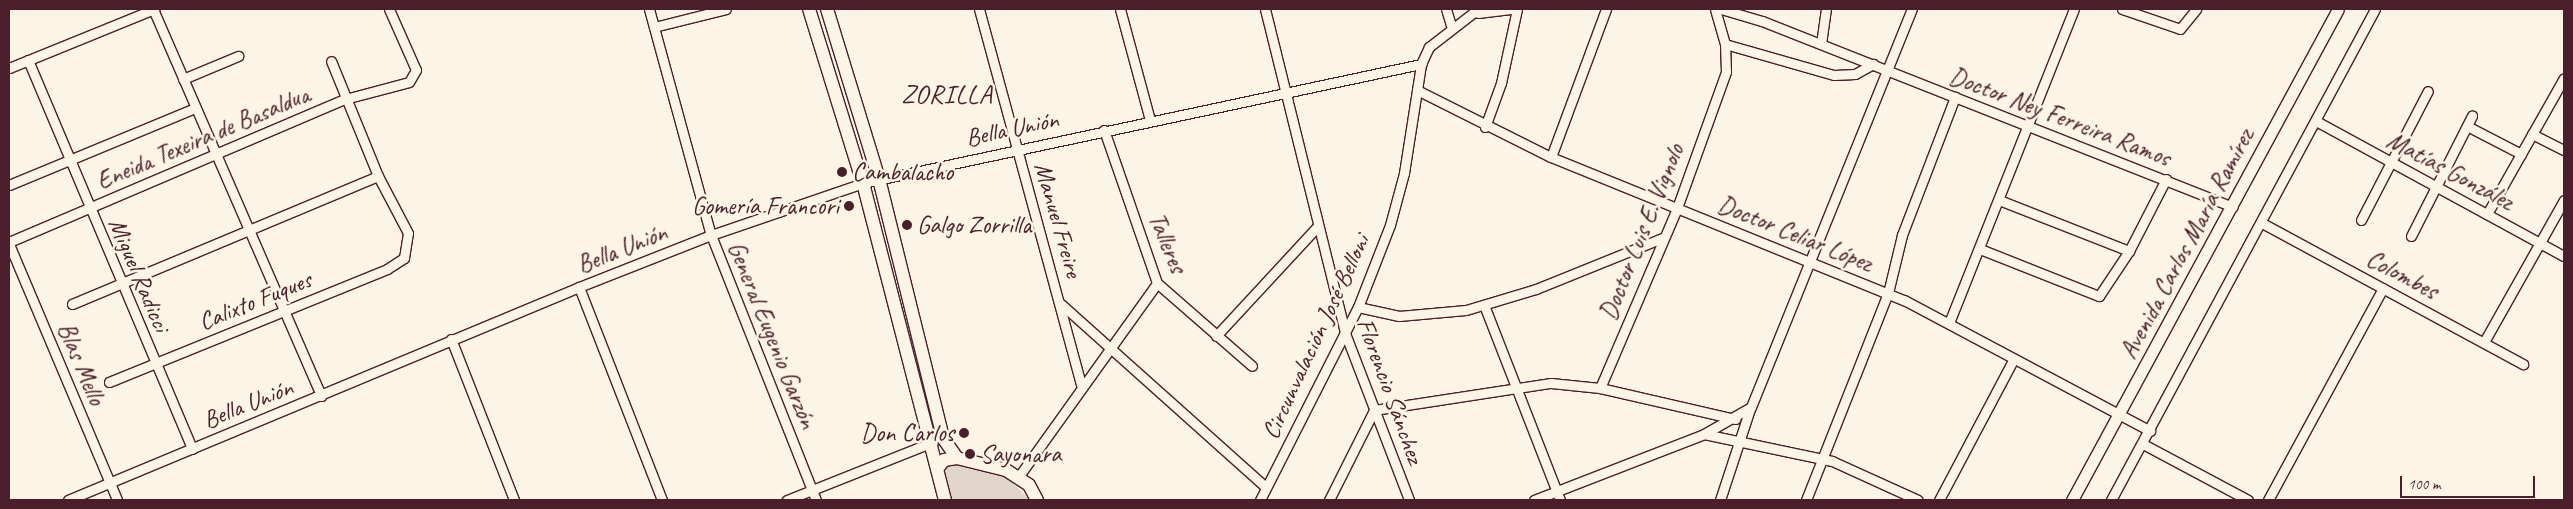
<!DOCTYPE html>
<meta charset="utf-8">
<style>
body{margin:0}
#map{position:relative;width:2573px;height:509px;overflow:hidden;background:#fcf5e5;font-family:Caveat,sans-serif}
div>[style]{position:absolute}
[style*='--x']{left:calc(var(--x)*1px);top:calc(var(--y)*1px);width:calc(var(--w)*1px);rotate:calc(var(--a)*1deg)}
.green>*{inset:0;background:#e2d5ca}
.roads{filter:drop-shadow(1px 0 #4a1f2b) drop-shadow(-1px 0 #4a1f2b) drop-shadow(0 1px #4a1f2b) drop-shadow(0 -1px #4a1f2b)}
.minor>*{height:9px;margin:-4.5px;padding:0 4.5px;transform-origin:4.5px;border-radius:4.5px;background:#fcf5e5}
.tertiary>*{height:11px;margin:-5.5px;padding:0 5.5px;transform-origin:5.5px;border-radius:5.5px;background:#fcf5e5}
.secondary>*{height:12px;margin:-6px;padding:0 6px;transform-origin:6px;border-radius:6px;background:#fcf5e5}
.dots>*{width:14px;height:14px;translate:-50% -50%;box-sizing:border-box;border:2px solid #fcf5e5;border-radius:50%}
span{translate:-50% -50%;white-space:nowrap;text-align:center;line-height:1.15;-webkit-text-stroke:5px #fcf5e5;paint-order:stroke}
.street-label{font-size:25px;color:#4a1f2b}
.poi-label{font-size:25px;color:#4a1f2b}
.left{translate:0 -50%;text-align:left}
.right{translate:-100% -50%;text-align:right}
.neighbourhood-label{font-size:26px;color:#4a1f2b;letter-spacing:1px}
.frame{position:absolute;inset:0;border:10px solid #4a1f2b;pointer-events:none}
.scale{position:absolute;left:2400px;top:476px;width:135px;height:22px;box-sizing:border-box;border:2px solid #4a1f2b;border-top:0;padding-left:6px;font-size:15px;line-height:18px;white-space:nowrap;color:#4a1f2b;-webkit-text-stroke:4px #fcf5e5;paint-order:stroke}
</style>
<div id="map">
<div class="green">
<i style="clip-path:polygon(948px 462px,1004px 475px,1030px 500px,949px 500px,942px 469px)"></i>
</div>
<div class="roads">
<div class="minor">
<i style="--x:153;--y:9;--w:422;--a:66.5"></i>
<i style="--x:649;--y:9;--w:234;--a:74.7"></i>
<i style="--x:711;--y:235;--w:285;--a:68.4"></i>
<i style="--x:979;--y:9;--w:390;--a:74.8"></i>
<i style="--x:1120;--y:9;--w:115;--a:74.9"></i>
<i style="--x:1265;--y:9;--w:334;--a:76.1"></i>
<i style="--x:1345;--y:333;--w:179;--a:69"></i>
<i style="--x:1446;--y:9;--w:17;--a:73"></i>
<i style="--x:1721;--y:9;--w:43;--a:16.3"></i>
<i style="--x:1762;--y:21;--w:506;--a:21.55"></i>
<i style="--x:2122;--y:9;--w:61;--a:19"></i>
<i style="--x:2180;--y:29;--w:26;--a:-51"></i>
<i style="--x:1478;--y:13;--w:35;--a:-7"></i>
<i style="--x:654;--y:27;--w:74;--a:-14"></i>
<i style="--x:1725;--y:44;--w:113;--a:15.9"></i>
<i style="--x:1834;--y:75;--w:21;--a:-3"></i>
<i style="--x:1855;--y:74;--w:21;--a:-29"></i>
<i style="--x:1821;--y:44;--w:35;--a:-82"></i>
<i style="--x:28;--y:60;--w:422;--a:67.1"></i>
<i style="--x:9;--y:68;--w:157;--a:-22.1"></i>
<i style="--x:183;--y:79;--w:60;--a:-22.7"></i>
<i style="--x:1417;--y:90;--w:150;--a:26.6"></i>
<i style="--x:1551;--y:157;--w:381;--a:22.1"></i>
<i style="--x:1904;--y:300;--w:279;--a:28"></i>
<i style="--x:2316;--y:121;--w:282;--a:28.6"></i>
<i style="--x:2467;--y:126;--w:61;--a:27.4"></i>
<i style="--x:1485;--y:127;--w:47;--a:-70"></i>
<i style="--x:1501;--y:83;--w:76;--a:-77.8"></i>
<i style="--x:1104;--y:130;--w:162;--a:70.9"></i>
<i style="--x:1157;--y:283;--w:126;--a:41.1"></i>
<i style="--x:2532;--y:134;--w:36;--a:27"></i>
<i style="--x:1551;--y:157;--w:158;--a:-69.6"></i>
<i style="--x:9;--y:185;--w:201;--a:-22.5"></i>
<i style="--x:1999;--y:200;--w:140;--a:21.4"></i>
<i style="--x:2487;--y:214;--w:156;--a:-60.5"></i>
<i style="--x:2361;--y:220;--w:145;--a:-62.6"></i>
<i style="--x:2262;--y:223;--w:297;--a:28.4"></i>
<i style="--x:2411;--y:236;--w:135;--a:-63.1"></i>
<i style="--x:9;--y:242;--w:365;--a:-23.1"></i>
<i style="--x:345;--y:99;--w:66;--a:-14.9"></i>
<i style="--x:409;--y:82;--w:14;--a:-60"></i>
<i style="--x:416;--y:70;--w:67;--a:-113.9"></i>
<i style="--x:9;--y:244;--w:278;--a:67.1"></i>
<i style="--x:1980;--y:249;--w:128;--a:21.6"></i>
<i style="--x:2099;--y:296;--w:54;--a:-56.3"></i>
<i style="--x:2129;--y:251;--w:81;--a:-62.8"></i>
<i style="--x:579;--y:287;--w:229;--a:68.7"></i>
<i style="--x:72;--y:304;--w:332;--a:-22.7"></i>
<i style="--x:1061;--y:304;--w:275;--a:41.8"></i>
<i style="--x:1484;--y:305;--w:209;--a:68.7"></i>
<i style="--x:1358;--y:307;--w:42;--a:12.4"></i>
<i style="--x:1399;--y:316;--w:67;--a:-5.1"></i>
<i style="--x:1466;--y:310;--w:73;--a:-16.7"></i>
<i style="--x:1536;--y:289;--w:136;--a:-22"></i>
<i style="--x:1949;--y:323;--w:338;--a:-68.3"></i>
<i style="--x:1216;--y:336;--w:149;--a:-47.2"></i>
<i style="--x:451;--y:339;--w:173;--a:68.6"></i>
<i style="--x:2484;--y:342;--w:163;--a:-60.6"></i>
<i style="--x:109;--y:382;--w:300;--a:-22.1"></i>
<i style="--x:387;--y:269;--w:20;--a:-33"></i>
<i style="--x:404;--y:258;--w:25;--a:-81"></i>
<i style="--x:408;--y:233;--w:64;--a:-117.8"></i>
<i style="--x:378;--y:176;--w:124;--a:-112.2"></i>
<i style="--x:1600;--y:388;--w:139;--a:12.9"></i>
<i style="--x:1374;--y:410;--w:179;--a:-8.7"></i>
<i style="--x:1551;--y:383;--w:49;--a:5.8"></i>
<i style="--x:1600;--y:388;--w:196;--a:-66.8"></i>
<i style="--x:1677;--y:208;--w:145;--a:-70.2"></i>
<i style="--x:1726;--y:72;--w:28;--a:-92"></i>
<i style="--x:1725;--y:44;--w:36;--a:-106"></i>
<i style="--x:1704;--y:434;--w:131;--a:11.9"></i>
<i style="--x:1832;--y:461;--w:94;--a:24.4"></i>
<i style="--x:2143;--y:444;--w:119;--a:28.1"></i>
<i style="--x:1019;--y:476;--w:237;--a:-54.4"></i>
<i style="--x:68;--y:500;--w:554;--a:-22.63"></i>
<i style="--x:579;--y:287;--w:142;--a:-21.5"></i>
<i style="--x:711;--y:235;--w:161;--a:-18.9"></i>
<i style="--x:863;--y:183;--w:571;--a:-12.04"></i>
<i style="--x:787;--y:500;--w:157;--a:-21.7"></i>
<i style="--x:1260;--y:500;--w:216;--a:-63.1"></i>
<i style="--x:1358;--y:307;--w:88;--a:-68.7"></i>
<i style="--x:1390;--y:225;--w:54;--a:-74.9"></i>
<i style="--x:1404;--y:173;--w:110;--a:-81.1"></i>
<i style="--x:1421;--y:64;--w:19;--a:-65"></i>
<i style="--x:1429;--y:47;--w:62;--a:-37.8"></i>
<i style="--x:1329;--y:500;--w:101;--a:-63.4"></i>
<i style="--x:1534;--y:500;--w:182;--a:-21.2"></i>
<i style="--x:1704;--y:434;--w:54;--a:-29.9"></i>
<i style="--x:1751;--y:407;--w:429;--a:-68"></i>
<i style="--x:1720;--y:500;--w:96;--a:-71.8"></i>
<i style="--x:1806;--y:500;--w:223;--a:-68.4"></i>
<i style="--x:1888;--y:293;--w:60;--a:-76.4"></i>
<i style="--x:1902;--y:235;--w:148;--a:-69"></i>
<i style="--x:1939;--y:500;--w:158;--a:-62.1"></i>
<i style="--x:2111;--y:500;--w:557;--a:-61.73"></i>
<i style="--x:2268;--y:500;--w:241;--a:-61.5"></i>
</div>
<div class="tertiary">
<i style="--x:2072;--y:500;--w:558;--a:-61.55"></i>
</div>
<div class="secondary">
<i style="--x:809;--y:9;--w:182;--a:72.8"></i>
<i style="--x:863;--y:183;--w:327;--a:75.5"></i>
<i style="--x:827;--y:9;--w:178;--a:73"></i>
<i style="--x:879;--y:179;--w:267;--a:76.1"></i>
<i style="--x:943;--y:438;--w:24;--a:55"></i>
<i style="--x:937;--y:469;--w:11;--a:-52"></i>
<i style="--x:944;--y:460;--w:13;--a:-9"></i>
<i style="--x:957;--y:458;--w:50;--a:13.8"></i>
<i style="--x:1006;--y:470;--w:27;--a:33"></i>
<i style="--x:1029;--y:485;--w:17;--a:62"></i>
</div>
</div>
<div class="dots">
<i style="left:842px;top:172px;background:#4a1f2b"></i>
<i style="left:849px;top:206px;background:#4a1f2b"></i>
<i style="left:907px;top:225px;background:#4a1f2b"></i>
<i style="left:964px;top:433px;background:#4a1f2b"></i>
<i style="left:970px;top:454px;background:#4a1f2b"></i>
</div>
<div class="street-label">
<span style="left:2060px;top:117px;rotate:21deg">Doctor Ney Ferreira Ramos</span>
<span style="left:1012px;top:129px;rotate:-12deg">Bella Unión</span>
<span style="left:203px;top:138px;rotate:-23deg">Eneida Texeira de Basaldua</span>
<span style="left:2450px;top:171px;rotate:28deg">Matías González</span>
<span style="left:1058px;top:220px;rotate:74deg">Manuel Freire</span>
<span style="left:1642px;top:232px;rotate:-68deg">Doctor Luis E. Vignolo</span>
<span style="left:1795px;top:234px;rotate:22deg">Doctor Celiar López</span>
<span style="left:1167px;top:243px;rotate:67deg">Talleres</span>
<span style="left:2187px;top:244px;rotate:-62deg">Avenida Carlos María Ramírez</span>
<span style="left:622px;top:249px;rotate:-22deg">Bella Unión</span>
<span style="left:139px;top:275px;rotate:67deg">Miguel Radicci</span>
<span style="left:2402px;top:275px;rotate:28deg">Colombes</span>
<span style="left:255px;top:301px;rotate:-22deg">Calixto Fuques</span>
<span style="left:772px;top:335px;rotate:68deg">General Eugenio Garzón</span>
<span style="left:1316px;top:337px;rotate:-65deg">Circunvalación José Belloni</span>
<span style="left:81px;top:364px;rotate:67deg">Blas Mello</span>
<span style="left:1390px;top:391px;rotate:70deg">Florencio Sánchez</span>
<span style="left:248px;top:404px;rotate:-22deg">Bella Unión</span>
</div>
<div class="poi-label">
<span class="left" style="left:852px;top:172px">Cambalacho</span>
<span class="right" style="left:839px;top:206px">Gomería Francori</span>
<span class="left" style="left:917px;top:225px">Galgo Zorrilla</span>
<span class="right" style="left:954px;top:433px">Don Carlos</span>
<span class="left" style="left:980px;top:454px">Sayonara</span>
</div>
<div class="neighbourhood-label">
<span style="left:947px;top:95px">ZORILLA</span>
</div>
<div class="frame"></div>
<div class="scale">100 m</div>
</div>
